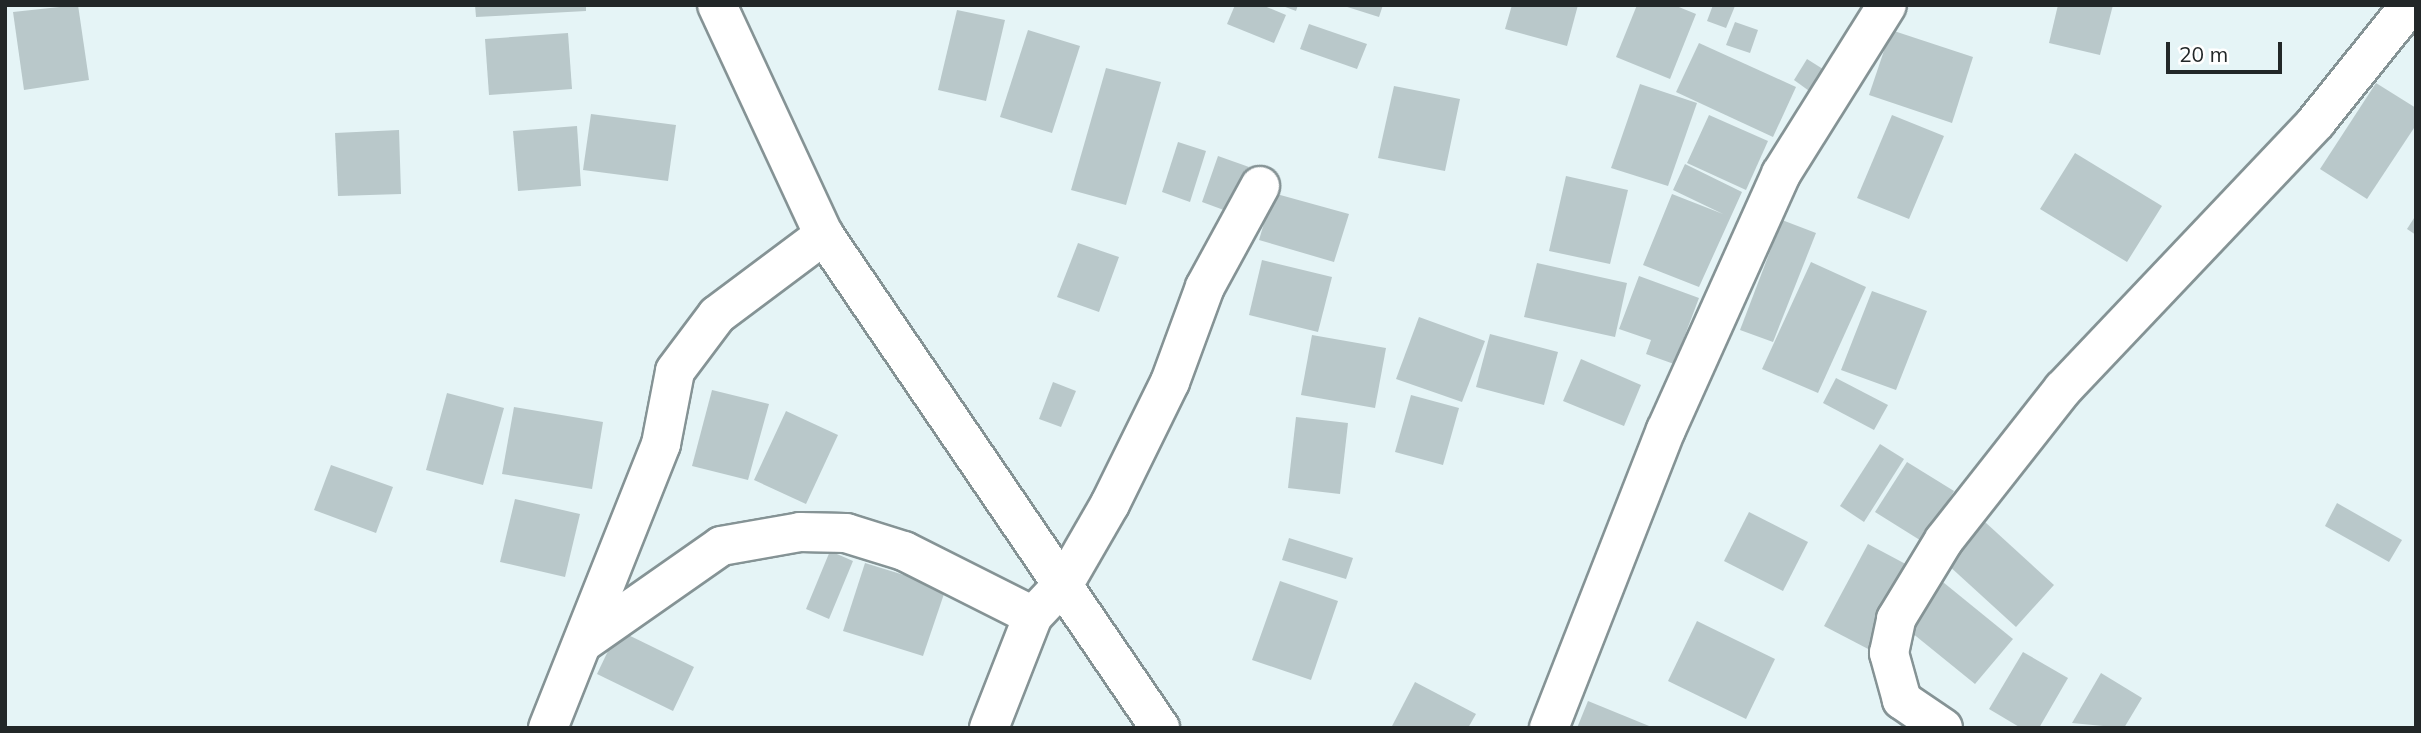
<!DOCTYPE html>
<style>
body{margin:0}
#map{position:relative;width:2421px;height:733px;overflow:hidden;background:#e5f4f6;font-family:Mulish,sans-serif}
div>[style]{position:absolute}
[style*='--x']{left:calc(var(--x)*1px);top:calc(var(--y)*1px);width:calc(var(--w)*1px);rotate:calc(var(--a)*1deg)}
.building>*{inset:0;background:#b9c8ca}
.roads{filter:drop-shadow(2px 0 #859395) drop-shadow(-2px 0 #859395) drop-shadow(0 2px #859395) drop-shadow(0 -2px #859395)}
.minor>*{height:38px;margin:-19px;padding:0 19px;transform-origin:19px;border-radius:19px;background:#fff}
span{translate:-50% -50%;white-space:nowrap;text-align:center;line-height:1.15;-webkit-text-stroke:5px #fff;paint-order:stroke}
.frame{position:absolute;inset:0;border:7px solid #222728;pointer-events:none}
.scale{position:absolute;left:2166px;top:42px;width:116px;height:32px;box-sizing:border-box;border:4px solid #222728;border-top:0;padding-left:9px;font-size:21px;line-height:24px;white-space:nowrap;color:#222728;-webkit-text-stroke:5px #fff;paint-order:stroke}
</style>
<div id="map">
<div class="building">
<i style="clip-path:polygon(78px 5px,89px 80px,24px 90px,13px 12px)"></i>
<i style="clip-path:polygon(475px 5px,586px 5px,586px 11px,476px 17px)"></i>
<i style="clip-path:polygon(1235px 5px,1262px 5px,1286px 15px,1274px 43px,1227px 24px)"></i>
<i style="clip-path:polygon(1280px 5px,1298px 5px,1296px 11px)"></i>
<i style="clip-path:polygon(1341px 5px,1383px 5px,1379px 17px)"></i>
<i style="clip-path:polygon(1512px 5px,1578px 5px,1567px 46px,1505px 29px)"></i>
<i style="clip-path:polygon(1637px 5px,1674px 5px,1696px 14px,1670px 79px,1616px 57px)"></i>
<i style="clip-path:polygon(1713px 5px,1735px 6px,1726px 28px,1707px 21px)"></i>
<i style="clip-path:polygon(2058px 5px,2113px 5px,2100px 55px,2049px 43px)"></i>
<i style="clip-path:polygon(957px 10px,1005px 20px,986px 101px,938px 90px)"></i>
<i style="clip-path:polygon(1735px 22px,1758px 30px,1750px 53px,1726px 45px)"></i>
<i style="clip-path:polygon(1309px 24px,1367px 44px,1357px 69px,1300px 49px)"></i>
<i style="clip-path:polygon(1028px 30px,1080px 46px,1052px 133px,1000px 117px)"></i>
<i style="clip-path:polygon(1891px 30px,1973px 57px,1952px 123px,1869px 95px)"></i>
<i style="clip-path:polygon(568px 33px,572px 89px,489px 95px,485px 39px)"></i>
<i style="clip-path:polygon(1699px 43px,1796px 87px,1773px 137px,1676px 92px)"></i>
<i style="clip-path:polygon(1807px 59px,1826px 71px,1812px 93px,1794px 80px)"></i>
<i style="clip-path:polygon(1106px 68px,1161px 82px,1126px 205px,1071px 190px)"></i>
<i style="clip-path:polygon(2376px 83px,2416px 108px,2416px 125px,2367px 199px,2320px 169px)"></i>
<i style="clip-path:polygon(1640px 84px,1697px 103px,1668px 186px,1611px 168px)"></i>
<i style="clip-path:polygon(1394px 86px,1460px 99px,1445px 171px,1378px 158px)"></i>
<i style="clip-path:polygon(591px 114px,676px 125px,668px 181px,583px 170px)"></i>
<i style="clip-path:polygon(1709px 115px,1768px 141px,1746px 190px,1687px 163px)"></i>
<i style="clip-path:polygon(1892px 115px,1944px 136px,1909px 219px,1857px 198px)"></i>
<i style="clip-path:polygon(577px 126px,581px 186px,518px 191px,513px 131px)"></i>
<i style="clip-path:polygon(399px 130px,401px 194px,338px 196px,335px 133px)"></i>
<i style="clip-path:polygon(1178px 142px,1206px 151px,1190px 202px,1162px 192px)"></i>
<i style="clip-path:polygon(2075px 153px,2162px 206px,2127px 262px,2040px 209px)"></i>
<i style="clip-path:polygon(1218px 156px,1249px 167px,1232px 213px,1202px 202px)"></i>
<i style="clip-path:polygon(1685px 164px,1742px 192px,1699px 287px,1643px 265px,1672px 194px,1723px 214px,1673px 190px)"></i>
<i style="clip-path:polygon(1566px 176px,1628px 190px,1610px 264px,1549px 251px)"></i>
<i style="clip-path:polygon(1273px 193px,1349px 214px,1334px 262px,1259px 240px)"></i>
<i style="clip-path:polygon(2416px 215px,2416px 235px,2407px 229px)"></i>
<i style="clip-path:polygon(1782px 220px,1816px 233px,1773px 342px,1740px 330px)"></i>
<i style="clip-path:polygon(1078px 243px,1119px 257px,1099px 312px,1057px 297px)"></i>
<i style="clip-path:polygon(1262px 260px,1332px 277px,1318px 332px,1249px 315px)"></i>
<i style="clip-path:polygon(1811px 262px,1866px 287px,1818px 393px,1762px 369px)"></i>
<i style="clip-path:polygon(1537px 263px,1627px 283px,1615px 337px,1524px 317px)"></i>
<i style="clip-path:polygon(1639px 276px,1699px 298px,1674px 364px,1646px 354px,1651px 340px,1619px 329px)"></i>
<i style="clip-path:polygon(1872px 291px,1927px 311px,1896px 390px,1841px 370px)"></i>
<i style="clip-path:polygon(1419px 317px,1485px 341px,1462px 402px,1396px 379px)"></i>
<i style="clip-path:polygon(1490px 334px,1558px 352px,1544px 405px,1476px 387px)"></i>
<i style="clip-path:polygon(1312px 335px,1386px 348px,1375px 408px,1301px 395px)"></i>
<i style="clip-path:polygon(1581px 359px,1641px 385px,1624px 426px,1563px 401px)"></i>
<i style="clip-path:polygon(1836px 378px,1888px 405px,1874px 430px,1823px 403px)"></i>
<i style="clip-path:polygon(1053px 382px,1076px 391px,1061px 427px,1039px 419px)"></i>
<i style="clip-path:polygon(712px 390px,769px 404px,748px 480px,692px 466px)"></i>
<i style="clip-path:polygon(447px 393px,504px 408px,483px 485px,426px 470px)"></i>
<i style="clip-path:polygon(1411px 395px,1459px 408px,1443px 465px,1395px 452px)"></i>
<i style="clip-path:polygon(514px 407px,603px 422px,592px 489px,502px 474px)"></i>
<i style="clip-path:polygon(786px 411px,838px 435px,806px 504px,754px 480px)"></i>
<i style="clip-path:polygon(1296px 417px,1348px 423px,1340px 494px,1288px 488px)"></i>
<i style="clip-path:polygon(1880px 444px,1904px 459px,1864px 522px,1840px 506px)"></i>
<i style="clip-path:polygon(1907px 462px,1954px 491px,1923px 542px,1875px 512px)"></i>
<i style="clip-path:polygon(331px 465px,393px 487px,376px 533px,314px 510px)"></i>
<i style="clip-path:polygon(515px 499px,580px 514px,565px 577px,500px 562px)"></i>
<i style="clip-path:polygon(2337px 503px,2402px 540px,2389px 562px,2325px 526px)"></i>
<i style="clip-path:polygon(1749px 512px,1808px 542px,1783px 591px,1724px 561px)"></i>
<i style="clip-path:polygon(1985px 522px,2054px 585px,2016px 627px,1947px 564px)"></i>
<i style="clip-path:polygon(1289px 538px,1353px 558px,1346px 579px,1282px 560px)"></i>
<i style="clip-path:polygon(1868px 544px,1915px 569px,1872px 651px,1824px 626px)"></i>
<i style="clip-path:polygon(830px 551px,853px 561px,829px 619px,806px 609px)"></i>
<i style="clip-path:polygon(865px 563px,946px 588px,923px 656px,843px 631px)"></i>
<i style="clip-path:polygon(1938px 578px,2013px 639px,1975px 684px,1901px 624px)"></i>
<i style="clip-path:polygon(1280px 581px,1338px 601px,1311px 680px,1252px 660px)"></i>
<i style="clip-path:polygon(1697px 621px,1775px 659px,1746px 719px,1668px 681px)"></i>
<i style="clip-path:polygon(618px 630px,694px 667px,673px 711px,597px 674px)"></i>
<i style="clip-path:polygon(2023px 652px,2068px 678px,2039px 728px,2021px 728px,1989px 709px)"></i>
<i style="clip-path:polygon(2101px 673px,2142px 698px,2124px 728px,2072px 723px)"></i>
<i style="clip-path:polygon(1415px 682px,1476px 714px,1468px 728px,1391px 728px)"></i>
<i style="clip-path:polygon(1588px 701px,1654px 728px,1577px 728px)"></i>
</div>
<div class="roads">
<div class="minor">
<i style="--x:717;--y:5;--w:254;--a:65.1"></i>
<i style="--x:824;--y:235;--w:597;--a:55.72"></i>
<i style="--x:584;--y:642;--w:167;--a:-35"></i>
<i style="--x:721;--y:546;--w:80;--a:-10"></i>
<i style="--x:800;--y:532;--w:46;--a:1.2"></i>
<i style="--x:846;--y:533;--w:61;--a:17.2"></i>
<i style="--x:904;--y:551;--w:144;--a:26.7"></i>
<i style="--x:548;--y:728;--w:306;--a:-68.3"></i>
<i style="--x:661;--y:444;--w:74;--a:-79.1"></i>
<i style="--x:675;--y:371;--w:70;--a:-53.1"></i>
<i style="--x:717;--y:315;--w:134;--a:-36.8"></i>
<i style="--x:989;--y:728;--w:120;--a:-68.6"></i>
<i style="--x:1033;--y:616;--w:47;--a:-46.7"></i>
<i style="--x:1065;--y:582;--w:90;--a:-60"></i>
<i style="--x:1110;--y:504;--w:136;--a:-63.8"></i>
<i style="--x:1170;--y:382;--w:101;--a:-69.8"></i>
<i style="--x:1205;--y:287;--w:115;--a:-61.4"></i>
<i style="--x:1549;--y:728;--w:320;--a:-68.6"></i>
<i style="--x:1666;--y:430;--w:281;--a:-65.8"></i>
<i style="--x:1781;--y:174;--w:199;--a:-57.9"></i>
<i style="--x:1943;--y:728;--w:50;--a:-145.7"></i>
<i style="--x:1902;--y:700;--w:49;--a:-105.5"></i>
<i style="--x:1889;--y:653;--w:35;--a:-78"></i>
<i style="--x:1896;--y:619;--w:92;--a:-58.7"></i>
<i style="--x:1944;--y:540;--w:192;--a:-51.8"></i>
<i style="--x:2063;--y:389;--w:368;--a:-46.5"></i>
<i style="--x:2316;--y:122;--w:150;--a:-51.2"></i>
</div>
</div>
<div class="frame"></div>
<div class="scale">20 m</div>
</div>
